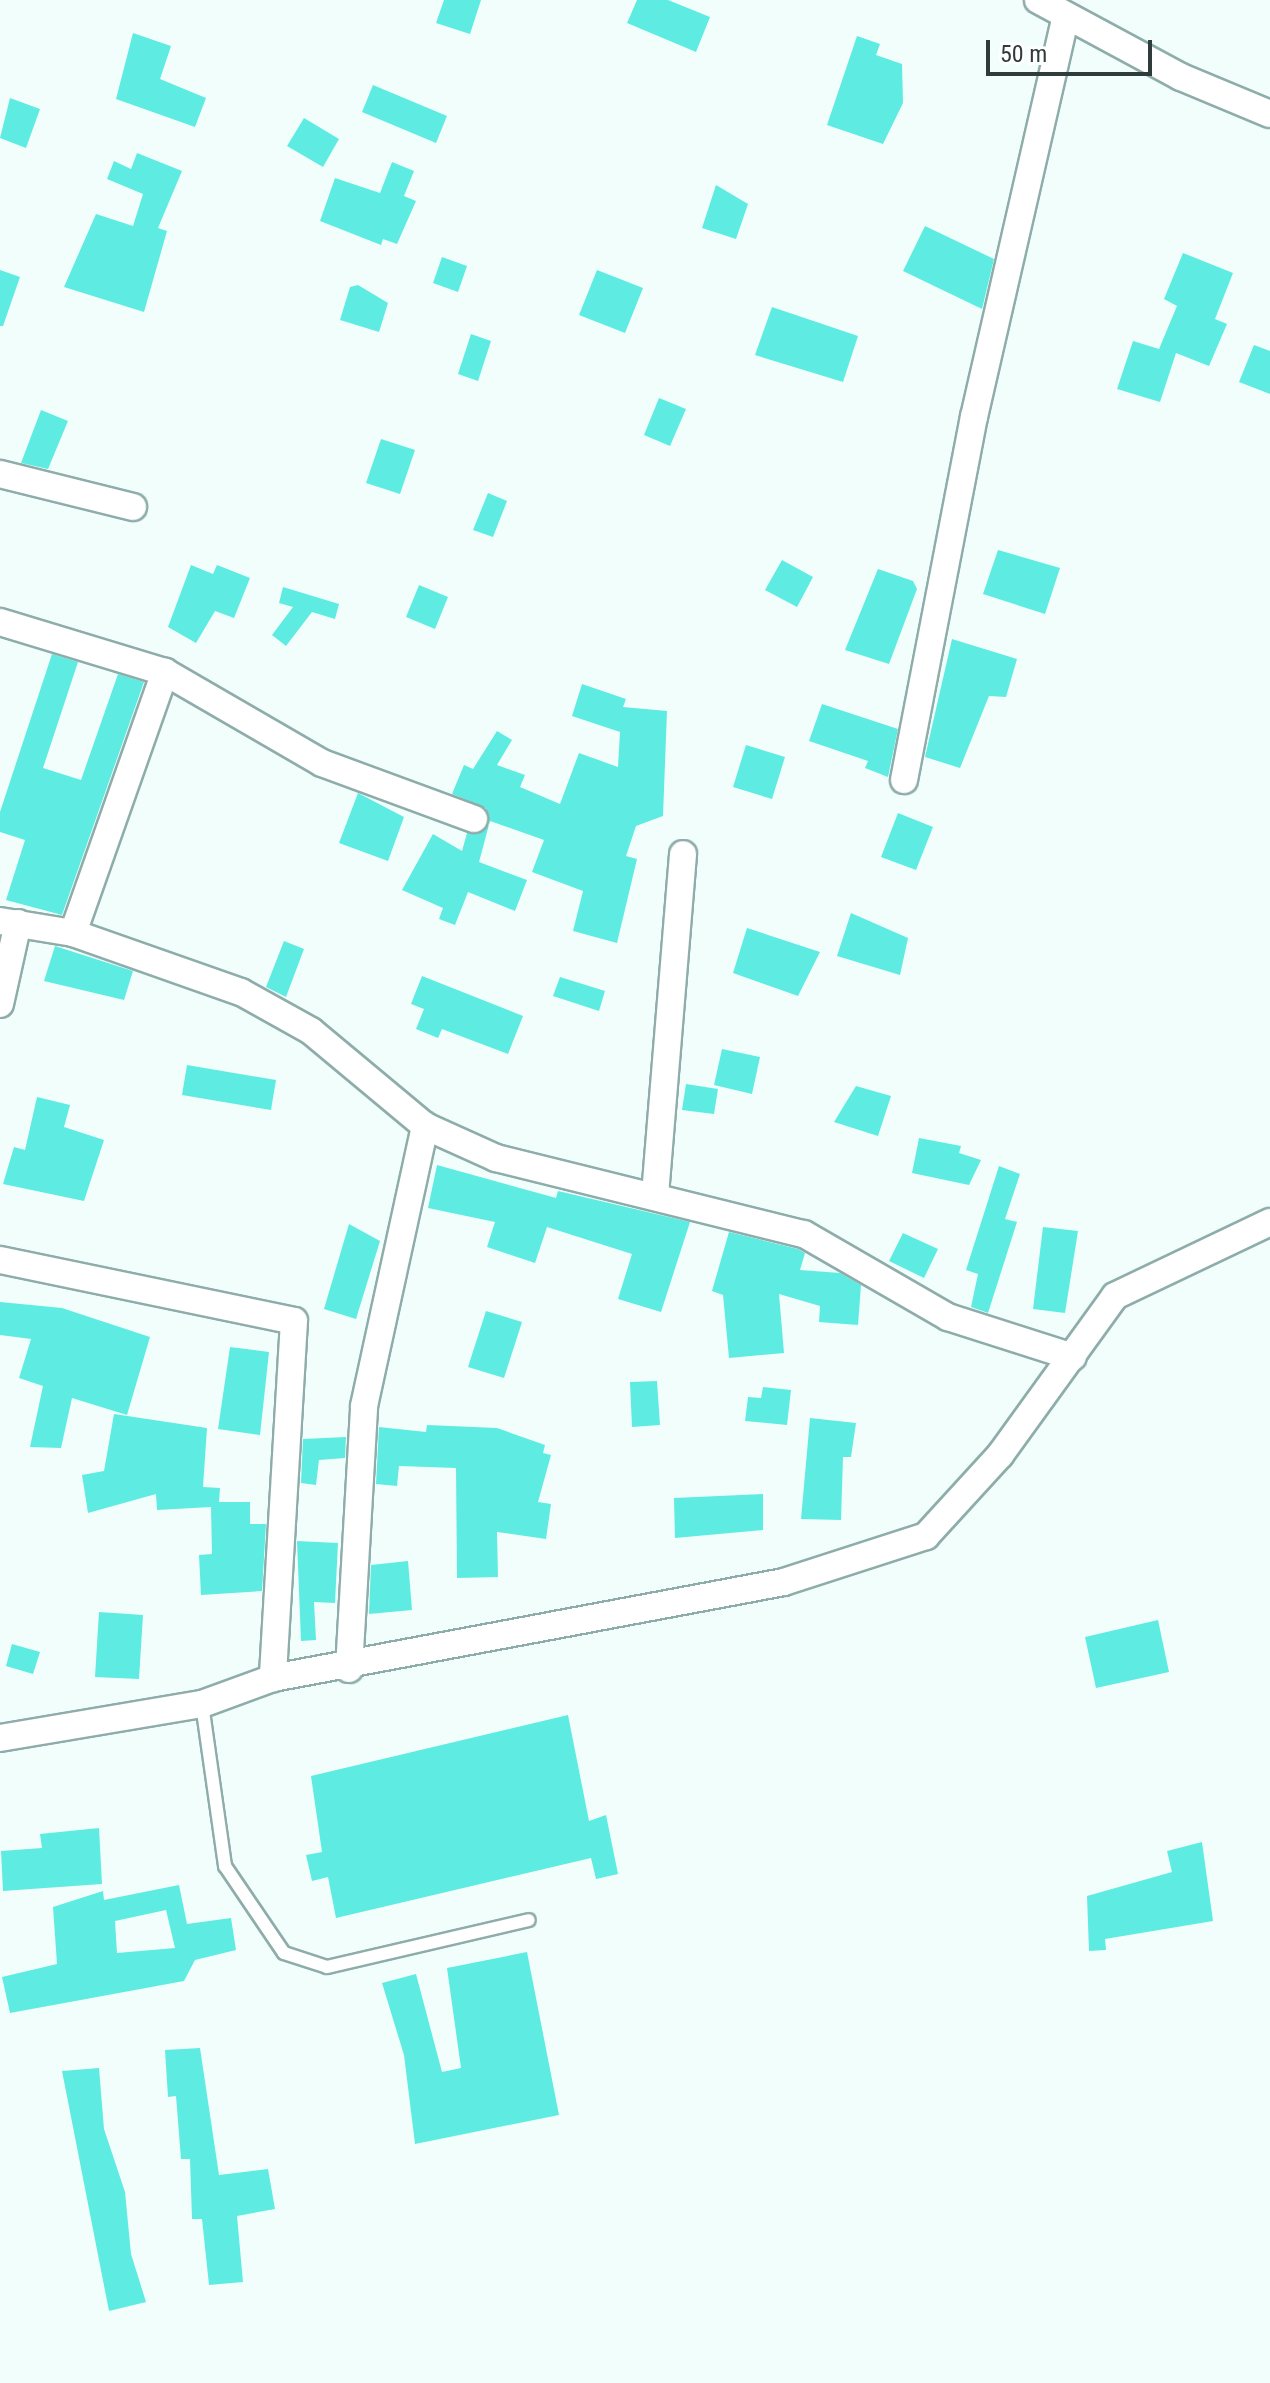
<!DOCTYPE html>
<style>
body{margin:0}
#map{position:relative;width:1270px;height:2383px;overflow:hidden;background:#f1fefc;font-family:"Roboto Condensed",sans-serif}
div>[style]{position:absolute}
[style*='--x']{left:calc(var(--x)*1px);top:calc(var(--y)*1px);width:calc(var(--w)*1px);rotate:calc(var(--a)*1deg)}
.building>*{inset:0;background:#5eece2}
.roads{filter:drop-shadow(2px 0 #8eadaa) drop-shadow(-2px 0 #8eadaa) drop-shadow(0 2px #8eadaa) drop-shadow(0 -2px #8eadaa)}
.service>*{height:12px;margin:-6px;padding:0 6px;transform-origin:6px;border-radius:6px;background:#fff}
.minor>*{height:26px;margin:-13px;padding:0 13px;transform-origin:13px;border-radius:13px;background:#fff}
span{translate:-50% -50%;white-space:nowrap;text-align:center;line-height:1.15;-webkit-text-stroke:8px #fff;paint-order:stroke}
.scale{position:absolute;left:986px;top:40px;width:166px;height:36px;box-sizing:border-box;border:4px solid #2f3c3b;border-top:0;padding-left:10px;font-size:24px;line-height:28px;white-space:nowrap;color:#2f3c3b;-webkit-text-stroke:6px #fff;paint-order:stroke}
</style>
<div id="map">
<div class="building">
<i style="clip-path:polygon(444px 0,481px 0,470px 34px,436px 23px)"></i>
<i style="clip-path:polygon(637px 0,668px 0,710px 17px,696px 52px,627px 23px)"></i>
<i style="clip-path:polygon(133px 33px,171px 46px,160px 79px,206px 98px,195px 127px,116px 99px)"></i>
<i style="clip-path:polygon(857px 36px,880px 44px,876px 55px,902px 64px,903px 103px,883px 144px,827px 125px)"></i>
<i style="clip-path:polygon(373px 85px,447px 116px,436px 143px,362px 112px)"></i>
<i style="clip-path:polygon(10px 98px,40px 109px,26px 148px,0 138px)"></i>
<i style="clip-path:polygon(304px 118px,339px 139px,323px 167px,287px 146px)"></i>
<i style="clip-path:polygon(137px 153px,182px 171px,158px 228px,167px 231px,144px 312px,64px 287px,96px 214px,133px 226px,143px 194px,107px 179px,114px 161px,131px 169px)"></i>
<i style="clip-path:polygon(392px 162px,414px 171px,404px 196px,416px 201px,397px 244px,383px 239px,381px 245px,320px 221px,335px 178px,380px 193px)"></i>
<i style="clip-path:polygon(716px 185px,748px 204px,736px 239px,702px 228px)"></i>
<i style="clip-path:polygon(925px 226px,994px 259px,982px 309px,903px 271px)"></i>
<i style="clip-path:polygon(1183px 253px,1233px 273px,1215px 319px,1227px 324px,1209px 366px,1176px 353px,1160px 402px,1117px 389px,1133px 341px,1159px 349px,1177px 306px,1164px 299px)"></i>
<i style="clip-path:polygon(442px 257px,467px 266px,458px 292px,433px 283px)"></i>
<i style="clip-path:polygon(0 270px,20px 277px,3px 326px,0 326px)"></i>
<i style="clip-path:polygon(597px 270px,643px 288px,625px 333px,579px 315px)"></i>
<i style="clip-path:polygon(358px 285px,388px 303px,379px 332px,340px 320px,350px 287px)"></i>
<i style="clip-path:polygon(772px 307px,858px 336px,843px 382px,755px 355px)"></i>
<i style="clip-path:polygon(471px 334px,491px 341px,478px 381px,458px 374px)"></i>
<i style="clip-path:polygon(1254px 345px,1270px 351px,1270px 394px,1239px 382px)"></i>
<i style="clip-path:polygon(659px 398px,686px 409px,670px 446px,644px 435px)"></i>
<i style="clip-path:polygon(41px 410px,68px 421px,48px 469px,21px 463px)"></i>
<i style="clip-path:polygon(381px 439px,415px 450px,400px 494px,366px 483px)"></i>
<i style="clip-path:polygon(488px 493px,507px 501px,493px 537px,473px 530px)"></i>
<i style="clip-path:polygon(998px 550px,1060px 568px,1045px 614px,983px 594px)"></i>
<i style="clip-path:polygon(782px 560px,813px 577px,797px 607px,765px 590px)"></i>
<i style="clip-path:polygon(191px 565px,213px 574px,217px 565px,250px 578px,234px 618px,215px 611px,196px 643px,168px 627px)"></i>
<i style="clip-path:polygon(878px 569px,913px 581px,917px 589px,889px 664px,845px 650px)"></i>
<i style="clip-path:polygon(419px 585px,448px 597px,435px 629px,406px 617px)"></i>
<i style="clip-path:polygon(283px 587px,339px 604px,335px 619px,312px 612px,286px 646px,272px 635px,293px 607px,279px 603px)"></i>
<i style="clip-path:polygon(952px 639px,1017px 659px,1006px 697px,989px 696px,960px 768px,925px 757px)"></i>
<i style="clip-path:polygon(52px 654px,78px 662px,43px 768px,81px 780px,118px 674px,144px 682px,62px 915px,6px 900px,25px 840px,0 832px,0 812px)"></i>
<i style="clip-path:polygon(582px 684px,626px 699px,623px 707px,667px 711px,663px 816px,636px 826px,626px 856px,637px 859px,617px 943px,573px 931px,583px 891px,532px 872px,544px 840px,490px 821px,479px 862px,527px 880px,515px 911px,468px 892px,455px 925px,439px 919px,443px 908px,402px 890px,433px 834px,462px 851px,467px 833px,489px 825px,486px 808px,452px 794px,464px 765px,473px 769px,497px 731px,512px 740px,497px 765px,525px 775px,520px 787px,560px 804px,579px 753px,618px 767px,620px 732px,572px 716px)"></i>
<i style="clip-path:polygon(822px 704px,898px 729px,888px 777px,865px 768px,868px 761px,809px 741px)"></i>
<i style="clip-path:polygon(746px 745px,785px 757px,772px 799px,733px 787px)"></i>
<i style="clip-path:polygon(358px 793px,404px 817px,388px 861px,339px 843px)"></i>
<i style="clip-path:polygon(898px 813px,933px 827px,916px 870px,881px 857px)"></i>
<i style="clip-path:polygon(851px 913px,908px 938px,900px 975px,837px 956px)"></i>
<i style="clip-path:polygon(747px 928px,820px 952px,798px 996px,733px 973px)"></i>
<i style="clip-path:polygon(284px 941px,304px 949px,286px 997px,266px 987px)"></i>
<i style="clip-path:polygon(55px 946px,133px 971px,124px 1000px,44px 981px)"></i>
<i style="clip-path:polygon(422px 976px,523px 1016px,508px 1054px,442px 1029px,438px 1038px,416px 1029px,424px 1009px,411px 1004px)"></i>
<i style="clip-path:polygon(560px 977px,605px 991px,599px 1011px,553px 996px)"></i>
<i style="clip-path:polygon(722px 1049px,760px 1057px,752px 1094px,714px 1085px)"></i>
<i style="clip-path:polygon(187px 1065px,276px 1080px,271px 1110px,182px 1095px)"></i>
<i style="clip-path:polygon(686px 1084px,718px 1089px,714px 1114px,682px 1110px)"></i>
<i style="clip-path:polygon(856px 1086px,891px 1096px,878px 1136px,834px 1122px)"></i>
<i style="clip-path:polygon(37px 1097px,70px 1105px,64px 1127px,104px 1140px,84px 1201px,3px 1184px,14px 1147px,25px 1150px)"></i>
<i style="clip-path:polygon(919px 1138px,961px 1146px,959px 1153px,981px 1160px,969px 1185px,912px 1173px)"></i>
<i style="clip-path:polygon(437px 1165px,556px 1198px,558px 1191px,690px 1222px,661px 1312px,618px 1299px,632px 1254px,547px 1227px,535px 1263px,487px 1247px,495px 1222px,428px 1208px)"></i>
<i style="clip-path:polygon(999px 1166px,1020px 1174px,1005px 1219px,1017px 1222px,988px 1313px,971px 1307px,978px 1274px,966px 1270px)"></i>
<i style="clip-path:polygon(349px 1224px,380px 1241px,356px 1319px,324px 1309px)"></i>
<i style="clip-path:polygon(1043px 1227px,1078px 1231px,1065px 1313px,1033px 1309px)"></i>
<i style="clip-path:polygon(729px 1232px,798px 1249px,805px 1253px,800px 1270px,840px 1273px,861px 1285px,858px 1325px,819px 1322px,820px 1306px,779px 1294px,784px 1353px,729px 1358px,723px 1295px,712px 1291px)"></i>
<i style="clip-path:polygon(903px 1233px,938px 1249px,924px 1278px,889px 1261px)"></i>
<i style="clip-path:polygon(0 1302px,62px 1308px,150px 1337px,127px 1415px,72px 1398px,61px 1448px,30px 1447px,43px 1386px,19px 1378px,31px 1339px,0 1335px)"></i>
<i style="clip-path:polygon(486px 1311px,522px 1322px,504px 1378px,468px 1367px)"></i>
<i style="clip-path:polygon(230px 1347px,269px 1352px,260px 1435px,218px 1429px)"></i>
<i style="clip-path:polygon(657px 1381px,660px 1425px,632px 1427px,630px 1382px)"></i>
<i style="clip-path:polygon(763px 1387px,791px 1390px,787px 1425px,745px 1421px,748px 1397px,761px 1398px)"></i>
<i style="clip-path:polygon(114px 1414px,207px 1428px,203px 1487px,220px 1488px,219px 1502px,250px 1502px,250px 1524px,266px 1524px,262px 1591px,201px 1595px,199px 1555px,212px 1554px,211px 1507px,157px 1510px,156px 1494px,88px 1513px,82px 1475px,104px 1471px)"></i>
<i style="clip-path:polygon(810px 1418px,856px 1423px,851px 1457px,843px 1457px,841px 1520px,801px 1519px)"></i>
<i style="clip-path:polygon(427px 1425px,497px 1428px,545px 1445px,543px 1453px,551px 1455px,538px 1502px,551px 1504px,546px 1539px,497px 1532px,498px 1577px,457px 1578px,456px 1468px,399px 1466px,397px 1486px,376px 1484px,379px 1427px,426px 1432px)"></i>
<i style="clip-path:polygon(346px 1437px,345px 1458px,319px 1460px,316px 1485px,301px 1483px,303px 1439px)"></i>
<i style="clip-path:polygon(763px 1494px,763px 1530px,675px 1538px,674px 1498px)"></i>
<i style="clip-path:polygon(297px 1541px,338px 1543px,335px 1603px,314px 1602px,316px 1640px,301px 1641px)"></i>
<i style="clip-path:polygon(408px 1561px,412px 1610px,369px 1614px,371px 1565px)"></i>
<i style="clip-path:polygon(99px 1612px,143px 1615px,139px 1679px,95px 1677px)"></i>
<i style="clip-path:polygon(1158px 1620px,1169px 1672px,1096px 1688px,1085px 1637px)"></i>
<i style="clip-path:polygon(12px 1644px,40px 1652px,33px 1674px,6px 1666px)"></i>
<i style="clip-path:polygon(568px 1715px,589px 1821px,606px 1815px,618px 1874px,596px 1879px,591px 1858px,336px 1918px,328px 1877px,312px 1881px,306px 1855px,322px 1852px,311px 1776px)"></i>
<i style="clip-path:polygon(99px 1828px,102px 1884px,3px 1891px,1px 1851px,42px 1848px,40px 1834px)"></i>
<i style="clip-path:polygon(1202px 1842px,1213px 1921px,1105px 1939px,1106px 1950px,1089px 1951px,1087px 1896px,1172px 1872px,1167px 1851px)"></i>
<i style="clip-path:polygon(evenodd,179px 1885px,187px 1924px,231px 1918px,236px 1950px,195px 1960px,184px 1981px,10px 2013px,2px 1977px,57px 1964px,53px 1907px,103px 1891px,104px 1900px,179px 1885px,166px 1910px,175px 1948px,117px 1953px,115px 1921px,166px 1910px)"></i>
<i style="clip-path:polygon(527px 1952px,559px 2115px,415px 2144px,404px 2055px,382px 1983px,416px 1974px,442px 2072px,461px 2068px,447px 1968px)"></i>
<i style="clip-path:polygon(200px 2048px,219px 2175px,268px 2169px,275px 2209px,237px 2216px,243px 2282px,209px 2285px,202px 2219px,192px 2219px,190px 2159px,181px 2159px,176px 2096px,168px 2097px,165px 2050px)"></i>
<i style="clip-path:polygon(99px 2068px,104px 2129px,125px 2192px,131px 2254px,146px 2302px,109px 2311px,62px 2071px)"></i>
</div>
<div class="roads">
<div class="service">
<i style="--x:202;--y:1704;--w:164;--a:81.9"></i>
<i style="--x:225;--y:1866;--w:105;--a:55.9"></i>
<i style="--x:284;--y:1953;--w:45;--a:18"></i>
<i style="--x:327;--y:1967;--w:207;--a:-13.1"></i>
</div>
<div class="minor">
<i style="--x:1038;--y:0;--w:162;--a:28.3"></i>
<i style="--x:1181;--y:77;--w:96;--a:22.6"></i>
<i style="--x:0;--y:474;--w:137;--a:13.9"></i>
<i style="--x:0;--y:622;--w:172;--a:16.9"></i>
<i style="--x:165;--y:672;--w:181;--a:30.1"></i>
<i style="--x:322;--y:763;--w:162;--a:20.2"></i>
<i style="--x:904;--y:780;--w:370;--a:-79.1"></i>
<i style="--x:974;--y:417;--w:411;--a:-77.1"></i>
<i style="--x:0;--y:921;--w:74;--a:9.3"></i>
<i style="--x:73;--y:933;--w:178;--a:19.4"></i>
<i style="--x:241;--y:992;--w:80;--a:29.1"></i>
<i style="--x:311;--y:1031;--w:148;--a:39.8"></i>
<i style="--x:425;--y:1126;--w:78;--a:24.3"></i>
<i style="--x:496;--y:1158;--w:317;--a:13.9"></i>
<i style="--x:804;--y:1234;--w:166;--a:30"></i>
<i style="--x:948;--y:1317;--w:131;--a:17.7"></i>
<i style="--x:73;--y:933;--w:277;--a:-70.6"></i>
<i style="--x:0;--y:1004;--w:83;--a:-77.5"></i>
<i style="--x:655;--y:1195;--w:342;--a:-85.3"></i>
<i style="--x:0;--y:1260;--w:300;--a:11.7"></i>
<i style="--x:294;--y:1321;--w:358;--a:93.4"></i>
<i style="--x:349;--y:1669;--w:263;--a:-86.7"></i>
<i style="--x:364;--y:1406;--w:287;--a:-77.7"></i>
<i style="--x:0;--y:1738;--w:205;--a:-9.6"></i>
<i style="--x:202;--y:1704;--w:76;--a:-20.1"></i>
<i style="--x:273;--y:1678;--w:520;--a:-10.64"></i>
<i style="--x:784;--y:1582;--w:149;--a:-17.9"></i>
<i style="--x:926;--y:1536;--w:110;--a:-47.6"></i>
<i style="--x:1000;--y:1455;--w:196;--a:-54.1"></i>
<i style="--x:1115;--y:1296;--w:172;--a:-25.5"></i>
</div>
</div>
<div class="scale">50 m</div>
</div>
